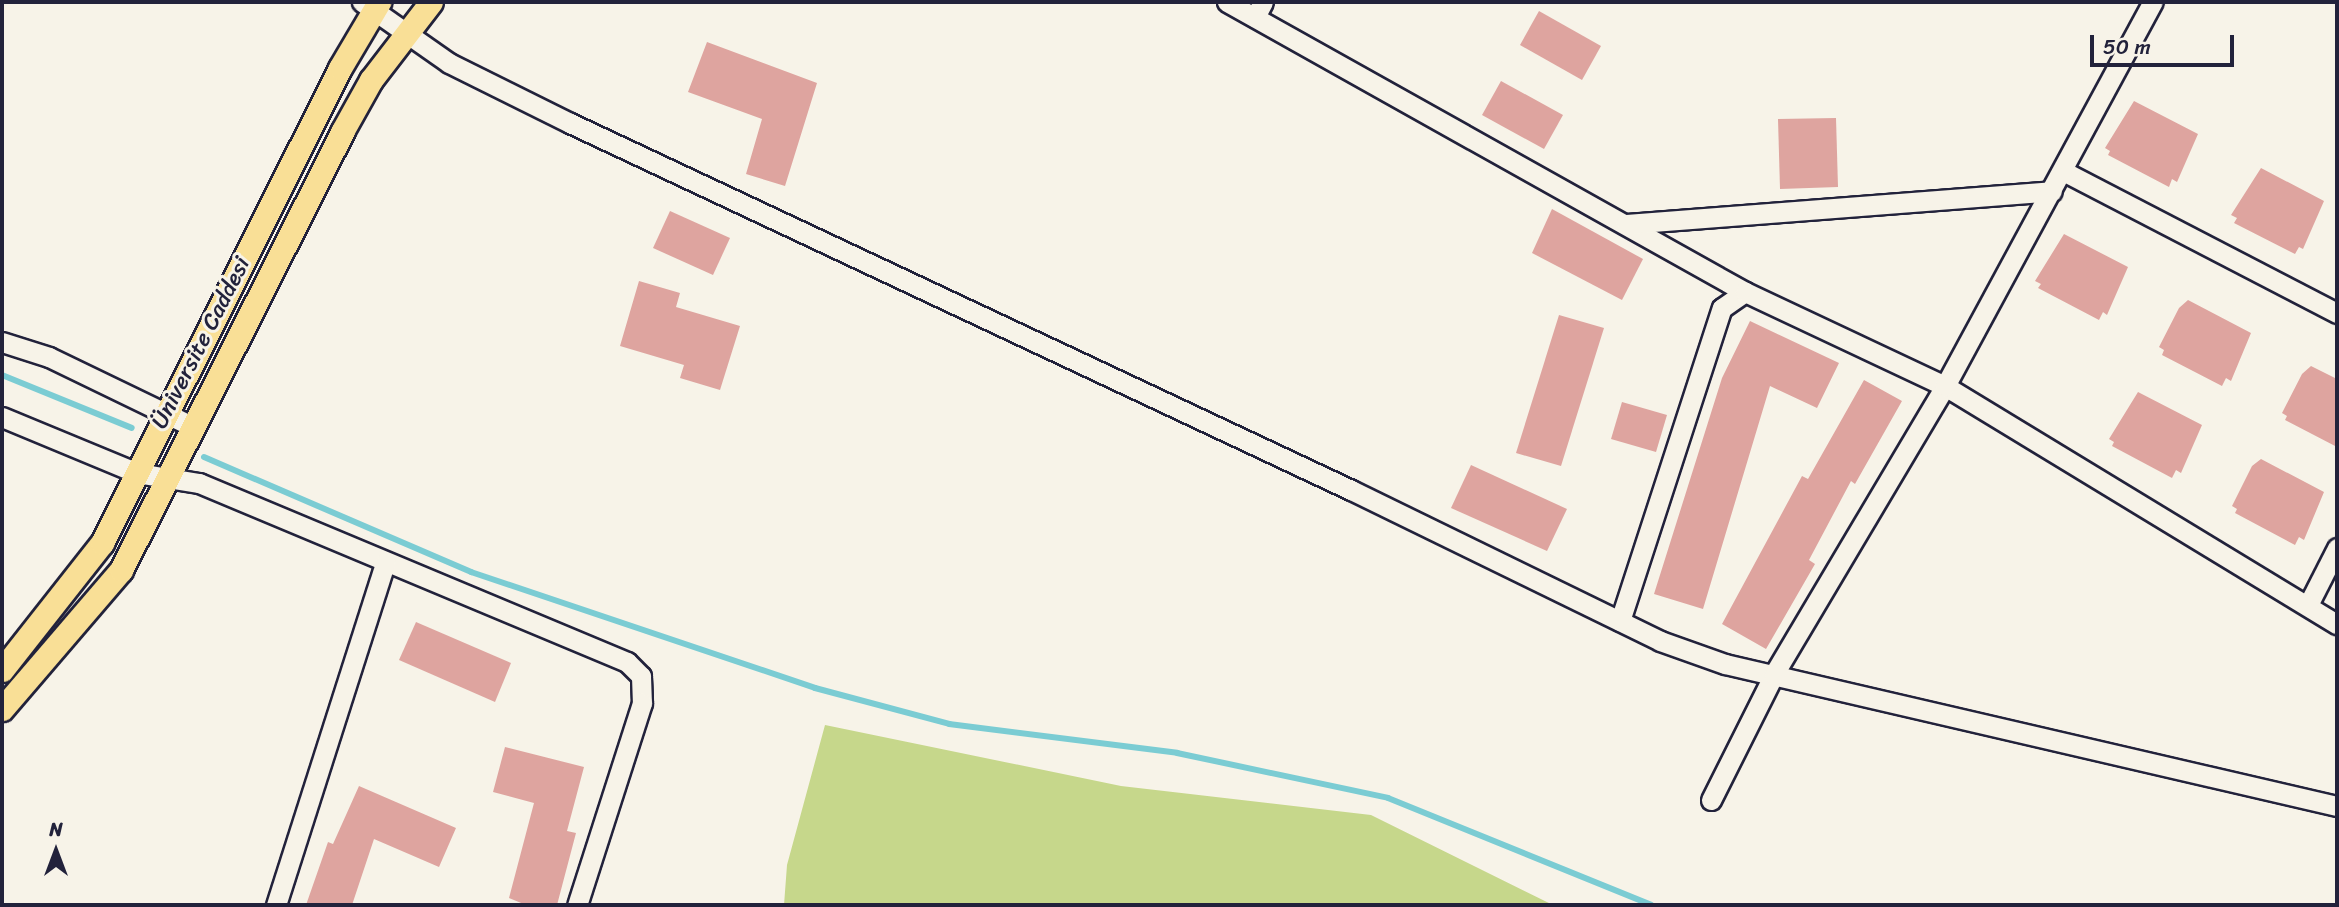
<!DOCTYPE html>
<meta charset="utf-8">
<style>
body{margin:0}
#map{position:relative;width:2339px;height:907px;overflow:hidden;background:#f7f3e8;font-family:Sriracha,sans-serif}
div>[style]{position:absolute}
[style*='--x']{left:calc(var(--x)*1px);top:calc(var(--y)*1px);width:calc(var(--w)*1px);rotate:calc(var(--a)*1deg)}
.green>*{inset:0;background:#c6d78b}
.stream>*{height:6px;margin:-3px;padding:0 3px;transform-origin:3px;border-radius:3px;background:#7bccd3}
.building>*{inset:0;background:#dea49f}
.roads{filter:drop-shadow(2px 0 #22223b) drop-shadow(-2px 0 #22223b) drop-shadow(0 2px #22223b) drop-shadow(0 -2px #22223b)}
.minor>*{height:19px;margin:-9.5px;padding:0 9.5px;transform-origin:9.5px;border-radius:9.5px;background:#f7f3e8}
.major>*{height:23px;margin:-11.5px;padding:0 11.5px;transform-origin:11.5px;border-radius:11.5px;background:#f9df96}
span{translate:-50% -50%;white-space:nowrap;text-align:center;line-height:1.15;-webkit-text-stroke:6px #f7f3e8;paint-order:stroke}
.street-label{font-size:23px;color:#22223b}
.frame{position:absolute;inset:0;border:4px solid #22223b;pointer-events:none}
.north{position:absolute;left:21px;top:816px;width:70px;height:70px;-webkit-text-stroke:5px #f7f3e8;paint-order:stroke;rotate:0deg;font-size:19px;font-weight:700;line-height:28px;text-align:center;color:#22223b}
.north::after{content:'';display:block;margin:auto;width:24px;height:32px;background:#22223b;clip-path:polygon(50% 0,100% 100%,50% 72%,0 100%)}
.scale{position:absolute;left:2090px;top:35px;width:144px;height:32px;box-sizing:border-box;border:4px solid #22223b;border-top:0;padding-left:9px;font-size:21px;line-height:24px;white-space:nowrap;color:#22223b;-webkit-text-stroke:5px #f7f3e8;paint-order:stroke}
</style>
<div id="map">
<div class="green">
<i style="clip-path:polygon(825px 725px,1121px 786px,1371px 815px,1553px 905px,784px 905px,787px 865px)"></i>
</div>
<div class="stream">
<i style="--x:2;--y:375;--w:140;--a:22.2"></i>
<i style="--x:204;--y:457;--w:291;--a:23.3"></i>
<i style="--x:471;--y:572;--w:363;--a:18.6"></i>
<i style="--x:815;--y:688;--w:139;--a:15"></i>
<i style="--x:949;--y:724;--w:230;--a:7.2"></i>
<i style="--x:1177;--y:753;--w:216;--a:12"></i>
<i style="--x:1388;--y:798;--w:284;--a:22.1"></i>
</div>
<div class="building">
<i style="clip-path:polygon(1539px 11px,1601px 46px,1582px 80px,1520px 45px)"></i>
<i style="clip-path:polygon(707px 42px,817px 83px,785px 186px,746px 174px,762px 119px,688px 92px)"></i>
<i style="clip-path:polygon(1501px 81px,1563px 115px,1544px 149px,1482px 115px)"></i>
<i style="clip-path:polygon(2134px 101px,2198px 134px,2177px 182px,2172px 179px,2169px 187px,2108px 155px,2110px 151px,2105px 148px)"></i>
<i style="clip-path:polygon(1836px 118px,1838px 187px,1780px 189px,1778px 119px)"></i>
<i style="clip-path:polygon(2261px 168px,2324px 201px,2303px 249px,2299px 247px,2295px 254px,2234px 223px,2237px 218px,2231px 215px)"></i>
<i style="clip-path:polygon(1552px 209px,1643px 259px,1622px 300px,1532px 253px)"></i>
<i style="clip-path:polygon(670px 211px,730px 238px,713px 275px,653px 248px)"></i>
<i style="clip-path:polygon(2064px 234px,2128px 267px,2107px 315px,2103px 312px,2099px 320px,2038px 288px,2041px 284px,2035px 281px)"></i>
<i style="clip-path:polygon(639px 281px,680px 293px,676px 307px,740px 326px,720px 390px,680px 378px,684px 365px,620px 346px)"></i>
<i style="clip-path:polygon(2188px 300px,2251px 333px,2231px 381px,2226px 378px,2222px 386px,2162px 355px,2164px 350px,2159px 347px,2179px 308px)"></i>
<i style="clip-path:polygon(1559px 315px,1604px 328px,1561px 466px,1516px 453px)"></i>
<i style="clip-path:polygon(1750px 321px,1839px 363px,1817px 408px,1770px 386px,1703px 609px,1654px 594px,1722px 378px)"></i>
<i style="clip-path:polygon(2311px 366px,2337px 379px,2337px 447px,2285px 420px,2287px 416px,2282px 413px,2302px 374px)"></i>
<i style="clip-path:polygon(1864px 380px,1902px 401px,1855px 484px,1851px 481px,1809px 560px,1815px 564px,1766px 649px,1722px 624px,1802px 476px,1808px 479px)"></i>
<i style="clip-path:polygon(2138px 392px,2202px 425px,2181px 473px,2176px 470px,2172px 478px,2112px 446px,2114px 442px,2109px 439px)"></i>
<i style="clip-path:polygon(1622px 402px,1667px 415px,1656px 452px,1611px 439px)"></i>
<i style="clip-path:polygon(2261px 459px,2324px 492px,2304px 540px,2299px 537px,2295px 545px,2235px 513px,2237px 509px,2232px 506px,2252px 466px)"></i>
<i style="clip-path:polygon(1471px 465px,1567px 509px,1547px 551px,1451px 508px)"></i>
<i style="clip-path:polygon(416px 622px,511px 663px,495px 702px,399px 660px)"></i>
<i style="clip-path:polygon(505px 747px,584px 767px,567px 831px,576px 833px,557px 905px,526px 905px,509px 898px,534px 803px,493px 792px)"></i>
<i style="clip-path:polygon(359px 786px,456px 828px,439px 867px,374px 839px,352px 905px,306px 905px,328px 842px,333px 844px)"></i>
</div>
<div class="roads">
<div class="minor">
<i style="--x:362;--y:2;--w:106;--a:35"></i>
<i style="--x:449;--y:63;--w:135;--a:26.4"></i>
<i style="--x:570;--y:123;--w:863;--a:25.17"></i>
<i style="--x:1351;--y:490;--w:344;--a:26"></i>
<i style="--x:1660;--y:641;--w:69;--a:19.5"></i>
<i style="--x:1725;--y:664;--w:628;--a:13.06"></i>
<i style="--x:1227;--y:2;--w:594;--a:29.24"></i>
<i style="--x:1255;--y:17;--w:17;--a:-62"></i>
<i style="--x:2063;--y:171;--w:309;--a:27.4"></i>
<i style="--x:1626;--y:224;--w:427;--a:-4.4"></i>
<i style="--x:2;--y:342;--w:49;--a:17.7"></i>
<i style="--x:49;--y:357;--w:161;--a:25.8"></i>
<i style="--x:2;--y:417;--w:146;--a:22.5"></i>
<i style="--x:137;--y:473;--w:63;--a:9.2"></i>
<i style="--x:199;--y:483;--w:464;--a:22.7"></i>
<i style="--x:627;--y:662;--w:20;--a:45"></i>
<i style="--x:641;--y:676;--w:27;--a:88"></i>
<i style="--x:642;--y:703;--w:212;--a:107.8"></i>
<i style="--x:2308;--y:605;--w:64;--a:-63"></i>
<i style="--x:1620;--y:621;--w:329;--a:-72"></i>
<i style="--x:1722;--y:308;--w:28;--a:-35"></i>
<i style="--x:1745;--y:292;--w:221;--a:25.2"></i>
<i style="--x:1945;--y:386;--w:459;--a:31.3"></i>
<i style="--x:1711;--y:800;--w:141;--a:-63.4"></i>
<i style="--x:1774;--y:674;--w:335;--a:-59.3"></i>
<i style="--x:1945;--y:386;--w:437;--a:-61.6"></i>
<i style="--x:276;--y:905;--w:359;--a:-72.3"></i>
</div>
<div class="major">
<i style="--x:2;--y:670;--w:162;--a:-51.8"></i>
<i style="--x:102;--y:543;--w:531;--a:-63.39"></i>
<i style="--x:340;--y:68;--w:77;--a:-59.4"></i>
<i style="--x:2;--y:709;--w:183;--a:-49.4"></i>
<i style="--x:121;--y:570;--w:491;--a:-63.2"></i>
<i style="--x:342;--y:132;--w:60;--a:-60.9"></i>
<i style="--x:371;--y:80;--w:98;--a:-52.4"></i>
</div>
</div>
<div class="street-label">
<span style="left:201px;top:343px;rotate:-63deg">Üniversite Caddesi</span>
</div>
<div class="frame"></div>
<div class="north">N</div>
<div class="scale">50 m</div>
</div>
